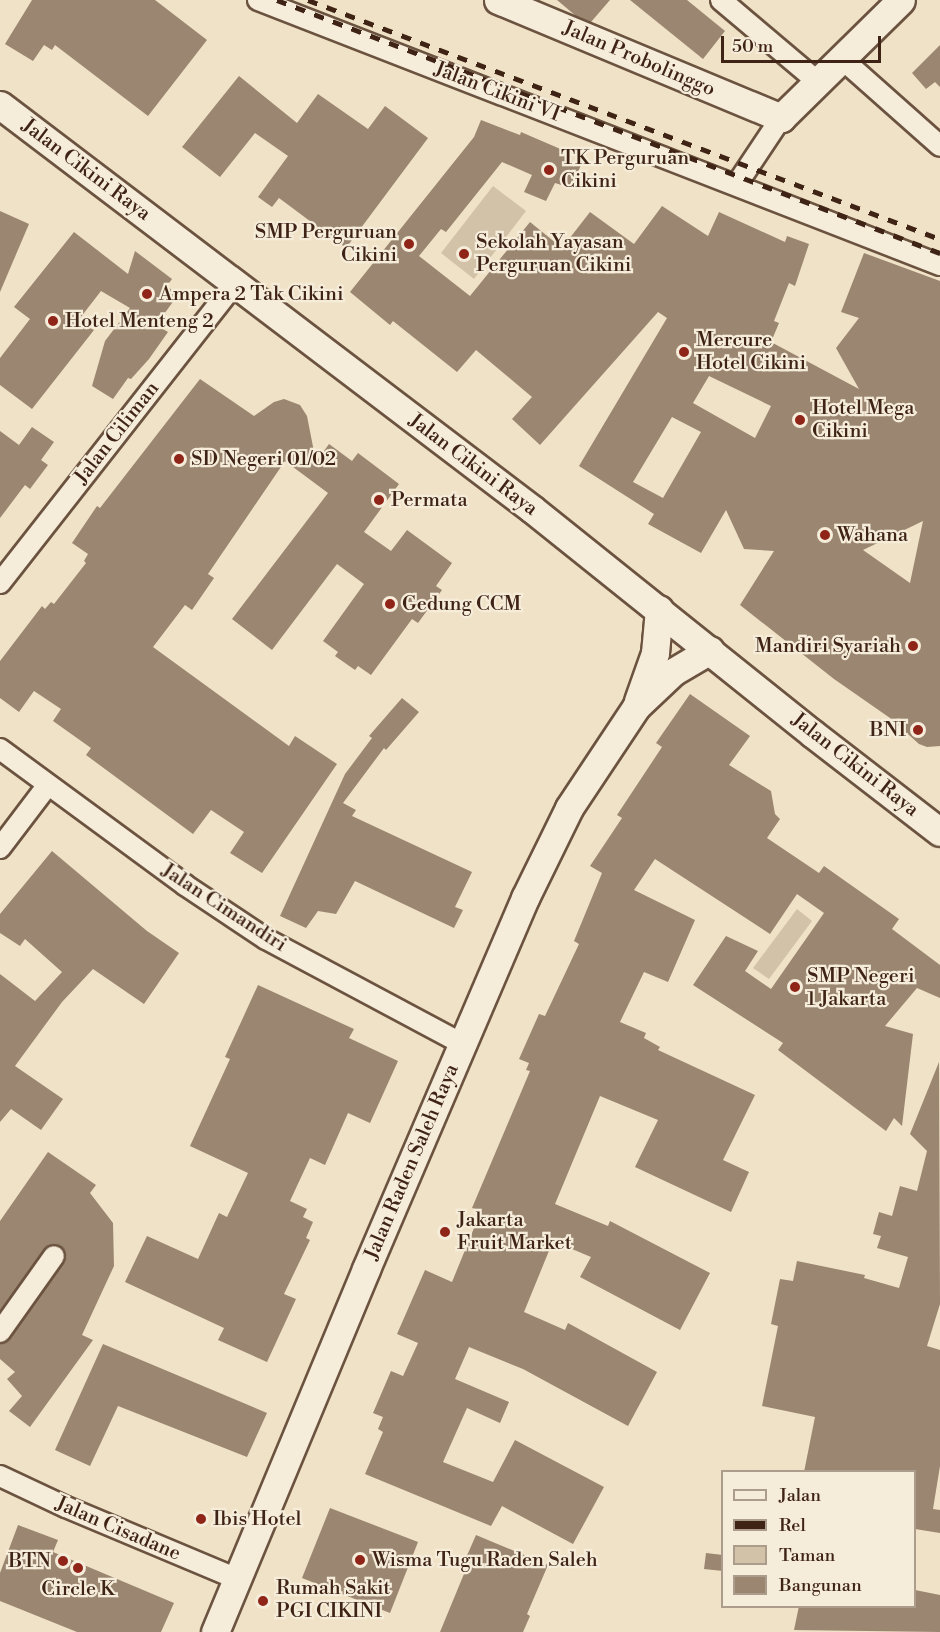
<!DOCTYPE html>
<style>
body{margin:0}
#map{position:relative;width:940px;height:1632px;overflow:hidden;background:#f0e2c6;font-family:"Libre Bodoni",serif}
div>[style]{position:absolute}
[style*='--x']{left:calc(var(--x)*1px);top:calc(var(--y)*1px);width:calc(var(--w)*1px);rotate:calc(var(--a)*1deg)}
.green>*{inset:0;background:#d2c2a8}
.building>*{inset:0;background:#9b8671}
.roads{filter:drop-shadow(2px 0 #6b5340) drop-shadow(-2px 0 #6b5340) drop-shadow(0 2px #6b5340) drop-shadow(0 -2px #6b5340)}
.street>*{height:20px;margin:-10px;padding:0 10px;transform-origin:10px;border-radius:10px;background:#f5ecda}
.secondary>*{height:27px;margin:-13.5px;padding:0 13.5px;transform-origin:13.5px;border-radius:13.5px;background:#f5ecda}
.rail>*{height:4.5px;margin-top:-2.25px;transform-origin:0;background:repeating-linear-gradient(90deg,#3f2314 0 10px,transparent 0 20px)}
.dots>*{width:16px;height:16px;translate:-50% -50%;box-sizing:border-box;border:3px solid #f5ecda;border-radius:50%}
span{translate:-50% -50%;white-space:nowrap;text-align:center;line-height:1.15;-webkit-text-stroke:4.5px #f5ecda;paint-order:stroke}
.street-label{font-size:20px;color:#3f2314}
.poi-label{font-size:20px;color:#3f2314}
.left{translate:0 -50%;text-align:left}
.right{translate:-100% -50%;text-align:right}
.legend{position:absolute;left:721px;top:1470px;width:195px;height:138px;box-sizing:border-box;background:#f5ecda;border:2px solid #ac9c8b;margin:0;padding:8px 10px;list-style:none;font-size:18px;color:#3f2314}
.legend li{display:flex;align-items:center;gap:12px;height:30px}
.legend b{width:30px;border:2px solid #ac9c8b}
.scale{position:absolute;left:721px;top:36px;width:160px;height:27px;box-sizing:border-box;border:3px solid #3f2314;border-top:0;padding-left:8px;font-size:18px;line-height:21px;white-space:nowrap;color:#3f2314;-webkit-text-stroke:4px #f5ecda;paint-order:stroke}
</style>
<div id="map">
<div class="green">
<i style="clip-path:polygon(493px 186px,526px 211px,474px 279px,441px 253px)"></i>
<i style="clip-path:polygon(797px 909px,812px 921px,769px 979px,753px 968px)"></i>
</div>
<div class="building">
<i style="clip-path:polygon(32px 0,155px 0,207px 40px,148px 116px,55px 45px,52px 50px,44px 45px,33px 61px,5px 44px)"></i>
<i style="clip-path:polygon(557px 0,610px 0,591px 22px,576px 16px)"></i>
<i style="clip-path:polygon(630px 0,687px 0,725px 31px,703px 59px)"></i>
<i style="clip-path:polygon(940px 45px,940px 87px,935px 82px,926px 89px,912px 73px)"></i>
<i style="clip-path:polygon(239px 76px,297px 123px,318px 94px,368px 129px,385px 106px,428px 138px,346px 248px,279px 198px,272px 207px,258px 197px,288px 156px,255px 133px,220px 177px,182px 147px)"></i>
<i style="clip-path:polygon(evenodd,481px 120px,520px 135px,521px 132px,572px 154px,570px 160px,581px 165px,571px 188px,555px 183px,546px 201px,524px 192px,532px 175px,502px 162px,446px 232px,441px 229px,419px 256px,470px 296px,530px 222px,562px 248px,590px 212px,634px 244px,662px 206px,708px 236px,719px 212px,785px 242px,787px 236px,809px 244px,795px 286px,789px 283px,774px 321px,779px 323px,771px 342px,859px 389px,836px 348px,859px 318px,841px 312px,864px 253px,940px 281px,940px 746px,927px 747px,919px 744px,890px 718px,834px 679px,740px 605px,774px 551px,744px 549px,726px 510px,701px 553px,648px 524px,654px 514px,579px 466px,667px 318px,658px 312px,540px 445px,512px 419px,532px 397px,476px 350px,457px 372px,393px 321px,390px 325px,350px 292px,474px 137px,481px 120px,709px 376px,771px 406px,755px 438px,693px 403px,709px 376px,481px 120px,672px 417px,701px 432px,663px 498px,633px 482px,672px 417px,481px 120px,923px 521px,910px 583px,863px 550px,923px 521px)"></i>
<i style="clip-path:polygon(0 211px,29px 224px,0 292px)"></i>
<i style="clip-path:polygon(74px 232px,128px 274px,135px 251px,172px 279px,167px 286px,178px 295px,156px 325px,168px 332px,149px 359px,131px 379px,128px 378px,113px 399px,92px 386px,105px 341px,130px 308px,101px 291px,77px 322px,94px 330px,32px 409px,0 385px,0 358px,30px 319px,14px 307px)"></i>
<i style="clip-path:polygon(200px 379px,254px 416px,274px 402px,284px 399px,300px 405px,307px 416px,316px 462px,329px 444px,352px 461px,358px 453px,399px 484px,364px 532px,391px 551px,407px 530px,452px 563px,436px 586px,442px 590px,418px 623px,412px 619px,371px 675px,358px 666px,355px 670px,335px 656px,338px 652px,323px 641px,364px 584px,337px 564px,272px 650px,232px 619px,328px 493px,285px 461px,208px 574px,214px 578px,192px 610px,185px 605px,153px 647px,289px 746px,295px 736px,337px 764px,262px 873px,230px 853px,244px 832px,211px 810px,193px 834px,86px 755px,91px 748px,53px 721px,61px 709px,34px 691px,19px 712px,0 698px,0 661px,42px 606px,45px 609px,51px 602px,54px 604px,86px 563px,84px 561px,88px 554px,72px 543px,97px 506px,100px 508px)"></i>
<i style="clip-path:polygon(32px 427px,54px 442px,41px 460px,48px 465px,30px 489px,25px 485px,0 518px,0 431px,19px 445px)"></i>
<i style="clip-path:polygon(690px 694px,750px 736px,729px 765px,771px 791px,775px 814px,780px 819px,767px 838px,819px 873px,824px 866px,899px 919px,892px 929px,940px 965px,940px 998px,917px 988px,885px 1026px,913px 1034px,902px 1126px,894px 1118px,886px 1131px,778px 1050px,783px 1043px,693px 985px,726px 936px,758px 951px,745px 971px,771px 989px,824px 913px,797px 894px,770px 934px,655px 859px,634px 890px,695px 920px,668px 982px,644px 972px,620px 1022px,646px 1033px,644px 1038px,660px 1047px,658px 1050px,755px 1095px,723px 1160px,749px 1172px,731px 1212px,635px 1167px,658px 1120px,600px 1096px,555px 1204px,608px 1226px,610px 1221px,710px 1273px,680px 1330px,580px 1277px,591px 1257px,553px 1241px,524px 1312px,565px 1330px,568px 1323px,657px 1372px,628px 1426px,523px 1369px,469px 1347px,455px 1379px,509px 1402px,500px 1423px,467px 1408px,443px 1462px,493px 1482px,515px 1440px,604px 1487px,573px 1544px,502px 1506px,491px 1526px,365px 1474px,383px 1432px,378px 1429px,383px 1417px,373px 1413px,391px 1371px,403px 1376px,418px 1343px,397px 1334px,425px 1270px,452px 1282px,481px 1211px,472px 1208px,530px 1071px,526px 1070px,529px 1063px,519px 1059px,539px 1014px,545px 1016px,579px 944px,574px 941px,602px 873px,590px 866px,622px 818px,617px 815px,662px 747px,656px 743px)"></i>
<i style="clip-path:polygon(402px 698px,419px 712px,386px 750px,384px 748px,343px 803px,356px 810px,352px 816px,472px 872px,455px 907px,463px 910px,454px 928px,355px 881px,336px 914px,318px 911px,306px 928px,280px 916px,345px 774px,372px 738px,369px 736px)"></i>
<i style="clip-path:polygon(52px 851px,147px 931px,179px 953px,144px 1004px,93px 969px,62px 1002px,15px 1066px,63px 1099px,41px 1130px,11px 1109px,0 1122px,0 974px,35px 1001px,62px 972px,25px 939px,20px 946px,0 933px,0 914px)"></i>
<i style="clip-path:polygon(258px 985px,354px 1029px,349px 1038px,398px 1061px,370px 1123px,348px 1113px,325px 1165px,310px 1158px,290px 1201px,307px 1209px,303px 1217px,313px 1222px,306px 1238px,310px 1240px,284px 1294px,296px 1299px,267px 1362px,218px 1340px,224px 1328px,125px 1282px,147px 1236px,198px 1259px,219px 1213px,227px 1217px,248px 1173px,190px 1146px,230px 1059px,225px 1057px)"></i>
<i style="clip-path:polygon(939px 1062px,940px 1304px,927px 1346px,940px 1350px,940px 1466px,933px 1509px,940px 1510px,940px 1533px,915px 1529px,915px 1472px,804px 1472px,815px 1417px,762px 1406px,778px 1326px,771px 1324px,780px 1279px,793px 1281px,797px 1261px,865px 1275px,864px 1278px,899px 1288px,908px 1257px,877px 1248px,881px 1236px,873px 1234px,879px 1212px,892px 1216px,900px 1186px,917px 1191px,927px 1151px,910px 1134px)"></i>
<i style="clip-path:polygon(48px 1152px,96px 1185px,90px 1193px,113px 1223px,114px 1266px,82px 1335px,93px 1340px,30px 1427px,9px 1411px,22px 1396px,7px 1379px,15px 1372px,0 1359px,0 1344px,10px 1339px,66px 1257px,60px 1246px,50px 1245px,45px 1249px,0 1311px,0 1221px)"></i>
<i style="clip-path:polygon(103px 1344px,267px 1413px,247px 1457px,118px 1406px,90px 1466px,55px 1450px)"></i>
<i style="clip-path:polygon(330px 1508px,418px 1542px,390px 1613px,302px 1578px)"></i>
<i style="clip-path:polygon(18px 1525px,58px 1540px,53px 1552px,174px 1603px,161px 1632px,77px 1632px,0 1601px,0 1573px)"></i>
<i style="clip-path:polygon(476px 1535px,548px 1565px,527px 1614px,530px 1616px,523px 1632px,440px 1632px,466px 1569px,462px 1567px)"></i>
<i style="clip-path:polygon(706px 1553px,723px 1555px,723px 1571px,704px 1569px)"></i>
<i style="clip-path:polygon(915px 1590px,940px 1595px,940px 1632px,794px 1630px,799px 1606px,915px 1606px)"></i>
</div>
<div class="roads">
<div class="street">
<i style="--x:258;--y:0;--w:732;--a:21.23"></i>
<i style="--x:721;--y:0;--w:126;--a:40.2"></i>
<i style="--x:841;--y:58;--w:132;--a:41.6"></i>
<i style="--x:737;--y:184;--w:79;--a:-56.3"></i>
<i style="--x:0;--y:583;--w:381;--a:-51.9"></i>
<i style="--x:0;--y:749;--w:230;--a:36.3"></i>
<i style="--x:185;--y:885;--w:97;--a:33.7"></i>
<i style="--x:266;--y:939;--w:223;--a:28.1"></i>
<i style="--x:0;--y:848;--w:78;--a:-52.8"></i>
<i style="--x:0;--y:1332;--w:93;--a:-54.6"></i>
<i style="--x:0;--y:1476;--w:73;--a:25.2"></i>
<i style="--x:66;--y:1507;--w:186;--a:22.8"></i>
</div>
<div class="secondary">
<i style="--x:498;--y:0;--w:307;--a:22.6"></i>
<i style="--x:781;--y:118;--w:168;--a:-44.5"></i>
<i style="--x:0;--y:105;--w:668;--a:37.21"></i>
<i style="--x:532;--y:509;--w:360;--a:38.7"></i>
<i style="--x:813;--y:734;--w:160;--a:37.7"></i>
<i style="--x:638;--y:701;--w:51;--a:-70.5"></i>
<i style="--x:655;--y:653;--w:44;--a:-84.8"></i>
<i style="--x:215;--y:1632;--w:393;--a:-67.4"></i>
<i style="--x:366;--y:1269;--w:404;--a:-66.8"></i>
<i style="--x:525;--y:898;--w:100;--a:-63.9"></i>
<i style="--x:569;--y:808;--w:121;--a:-56.4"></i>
<i style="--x:636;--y:707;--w:51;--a:-43.4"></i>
<i style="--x:673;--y:672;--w:43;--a:-30.7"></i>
</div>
</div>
<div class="rail">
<i style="--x:277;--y:0;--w:710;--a:20.89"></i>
<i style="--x:308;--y:0;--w:676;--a:20.71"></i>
</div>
<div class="dots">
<i style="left:549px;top:170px;background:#8f2418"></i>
<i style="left:409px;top:244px;background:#8f2418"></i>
<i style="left:464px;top:254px;background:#8f2418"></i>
<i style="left:147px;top:294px;background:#8f2418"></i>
<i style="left:53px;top:321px;background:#8f2418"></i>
<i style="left:684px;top:352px;background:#8f2418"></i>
<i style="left:800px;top:420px;background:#8f2418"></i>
<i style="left:179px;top:459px;background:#8f2418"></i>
<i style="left:379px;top:500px;background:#8f2418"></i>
<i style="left:825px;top:535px;background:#8f2418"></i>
<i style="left:390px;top:604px;background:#8f2418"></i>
<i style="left:913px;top:646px;background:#8f2418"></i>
<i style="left:918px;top:730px;background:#8f2418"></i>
<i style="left:795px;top:987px;background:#8f2418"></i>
<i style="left:445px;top:1232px;background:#8f2418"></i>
<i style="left:201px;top:1519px;background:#8f2418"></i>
<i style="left:360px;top:1560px;background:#8f2418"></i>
<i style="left:63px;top:1561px;background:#8f2418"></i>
<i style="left:78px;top:1568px;background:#8f2418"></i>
<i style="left:263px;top:1601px;background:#8f2418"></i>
</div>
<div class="street-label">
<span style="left:639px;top:59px;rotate:23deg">Jalan Probolinggo</span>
<span style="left:497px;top:92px;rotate:21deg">Jalan Cikini VI</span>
<span style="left:86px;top:170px;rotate:37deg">Jalan Cikini Raya</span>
<span style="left:117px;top:433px;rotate:-52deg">Jalan Ciliman</span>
<span style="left:473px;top:465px;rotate:37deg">Jalan Cikini Raya</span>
<span style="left:855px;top:765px;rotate:38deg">Jalan Cikini Raya</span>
<span style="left:224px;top:908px;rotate:33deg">Jalan Cimandiri</span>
<span style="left:412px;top:1162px;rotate:-67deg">Jalan Raden Saleh Raya</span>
<span style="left:118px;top:1529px;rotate:23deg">Jalan Cisadane</span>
</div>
<div class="poi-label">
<span class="left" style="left:561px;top:170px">TK Perguruan<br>Cikini</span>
<span class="right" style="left:397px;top:244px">SMP Perguruan<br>Cikini</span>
<span class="left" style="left:476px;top:254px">Sekolah Yayasan<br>Perguruan Cikini</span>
<span class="left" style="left:159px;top:294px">Ampera 2 Tak Cikini</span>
<span class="left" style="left:65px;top:321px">Hotel Menteng 2</span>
<span class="left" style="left:696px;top:352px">Mercure<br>Hotel Cikini</span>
<span class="left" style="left:812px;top:420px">Hotel Mega<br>Cikini</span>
<span class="left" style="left:191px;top:459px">SD Negeri 01/02</span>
<span class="left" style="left:391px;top:500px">Permata</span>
<span class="left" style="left:837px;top:535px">Wahana</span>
<span class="left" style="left:402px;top:604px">Gedung CCM</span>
<span class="right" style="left:901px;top:646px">Mandiri Syariah</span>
<span class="right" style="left:906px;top:730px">BNI</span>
<span class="left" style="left:807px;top:988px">SMP Negeri<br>1 Jakarta</span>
<span class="left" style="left:457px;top:1232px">Jakarta<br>Fruit Market</span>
<span class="left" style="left:213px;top:1519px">Ibis Hotel</span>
<span class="left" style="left:372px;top:1560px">Wisma Tugu Raden Saleh</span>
<span class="right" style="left:51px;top:1561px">BTN</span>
<span style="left:78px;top:1589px">Circle K</span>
<span class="left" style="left:276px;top:1600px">Rumah Sakit<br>PGI CIKINI</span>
</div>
<ul class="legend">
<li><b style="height:8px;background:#f5ecda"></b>Jalan</li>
<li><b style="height:8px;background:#3f2314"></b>Rel</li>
<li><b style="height:16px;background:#d2c2a8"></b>Taman</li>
<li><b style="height:16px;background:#9b8671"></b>Bangunan</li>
</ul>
<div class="scale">50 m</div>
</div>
